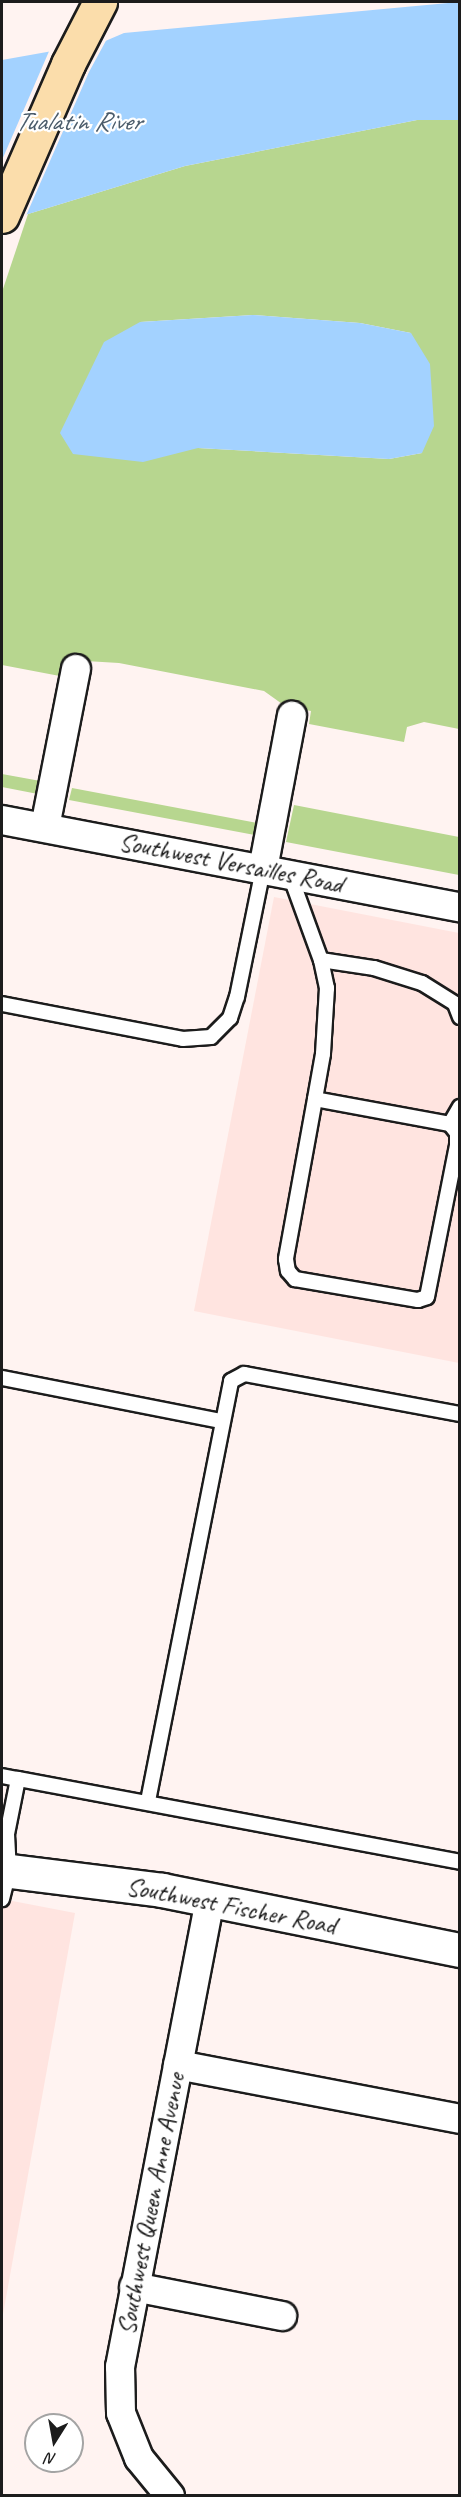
<!DOCTYPE html>
<style>
body{margin:0}
#map{position:relative;width:461px;height:2497px;overflow:hidden;background:#fff3f1;font-family:Caveat,sans-serif}
div>[style]{position:absolute}
[style*='--x']{left:calc(var(--x)*1px);top:calc(var(--y)*1px);width:calc(var(--w)*1px);rotate:calc(var(--a)*1deg)}
.built>*{inset:0;background:#ffe4e0}
.green>*{inset:0;background:#b7d68f}
.water>*{inset:0;background:#a3d2ff}
.pier>*{inset:0;background:#fff3f1}
.roads{filter:drop-shadow(2px 0 #1c1c1c) drop-shadow(-2px 0 #1c1c1c) drop-shadow(0 2px #1c1c1c) drop-shadow(0 -2px #1c1c1c)}
.lane>*{height:14px;margin:-7px;padding:0 7px;transform-origin:7px;border-radius:7px;background:#fff}
.street>*{height:28px;margin:-14px;padding:0 14px;transform-origin:14px;border-radius:14px;background:#fff}
.secondary>*{height:33px;margin:-16.5px;padding:0 16.5px;transform-origin:16.5px;border-radius:16.5px;background:#fff}
.highway>*{height:33px;margin:-16.5px;padding:0 16.5px;transform-origin:16.5px;border-radius:16.5px;background:#fbddab}
span{translate:-50% -50%;white-space:nowrap;text-align:center;line-height:1.15;-webkit-text-stroke:4.5px #fff;paint-order:stroke}
.street-label{font-size:26px;color:#1c1c1c}
.water-label{font-size:27px;color:#4b5c6b;font-style:italic}
.frame{position:absolute;inset:0;border:3px solid #1c1c1c;pointer-events:none}
.north{position:absolute;left:24px;top:2413px;width:60px;height:60px;box-sizing:border-box;background:#fff;border:2px solid #a4a4a4;border-radius:50%;rotate:191deg;font-size:16px;font-weight:700;line-height:24px;text-align:center;color:#1c1c1c}
.north::after{content:'';display:block;margin:auto;width:21px;height:27px;background:#1c1c1c;clip-path:polygon(50% 0,100% 100%,50% 72%,0 100%)}
</style>
<div id="map">
<div class="built">
<i style="clip-path:polygon(274px 897px,459px 933px,459px 1363px,194px 1311px)"></i>
<i style="clip-path:polygon(2px 1899px,75px 1913px,2px 2320px)"></i>
</div>
<div class="green">
<i style="clip-path:polygon(evenodd,417px 120px,459px 120px,459px 729px,424px 722px,407px 727px,404px 742px,309px 724px,311px 711px,285px 706px,264px 691px,119px 663px,69px 660px,65px 677px,2px 665px,2px 292px,28px 214px,185px 166px,417px 120px,253px 315px,360px 323px,411px 333px,422px 453px,389px 459px,198px 448px,140px 322px,253px 315px)"></i>
<i style="clip-path:polygon(2px 774px,46px 782px,43px 795px,2px 787px)"></i>
<i style="clip-path:polygon(72px 788px,262px 824px,260px 836px,69px 800px)"></i>
<i style="clip-path:polygon(294px 805px,459px 837px,459px 875px,286px 842px)"></i>
</div>
<div class="water">
<i style="clip-path:polygon(459px 2px,459px 120px,417px 120px,185px 166px,2px 222px,2px 60px,103px 42px,124px 33px)"></i>
<i style="clip-path:polygon(253px 315px,360px 323px,411px 333px,430px 364px,434px 426px,422px 453px,389px 459px,198px 448px,143px 462px,73px 454px,60px 433px,104px 342px,140px 322px)"></i>
</div>
<div class="pier">
<i style="clip-path:polygon(108px 37px,89px 72px,25px 218px,2px 225px,2px 160px,50px 49px)"></i>
</div>
<div class="roads">
<div class="lane">
<i style="--x:290;--y:875;--w:90;--a:70"></i>
<i style="--x:321;--y:960;--w:29;--a:78"></i>
<i style="--x:327;--y:988;--w:66;--a:93.5"></i>
<i style="--x:323;--y:1054;--w:46;--a:100.1"></i>
<i style="--x:315;--y:1099;--w:163;--a:100.3"></i>
<i style="--x:286;--y:1259;--w:12;--a:81"></i>
<i style="--x:288;--y:1271;--w:11;--a:49"></i>
<i style="--x:295;--y:1279;--w:125;--a:9.7"></i>
<i style="--x:418;--y:1300;--w:9;--a:-18"></i>
<i style="--x:427;--y:1297;--w:154;--a:-78.8"></i>
<i style="--x:457;--y:1146;--w:13;--a:-90"></i>
<i style="--x:457;--y:1133;--w:11;--a:-128"></i>
<i style="--x:450;--y:1124;--w:137;--a:-169.5"></i>
<i style="--x:321;--y:960;--w:54;--a:8.6"></i>
<i style="--x:374;--y:968;--w:50;--a:17.4"></i>
<i style="--x:422;--y:983;--w:39;--a:32"></i>
<i style="--x:455;--y:1004;--w:14;--a:69"></i>
<i style="--x:2;--y:1004;--w:184;--a:10.9"></i>
<i style="--x:183;--y:1039;--w:28;--a:-4"></i>
<i style="--x:211;--y:1037;--w:27;--a:-45"></i>
<i style="--x:230;--y:1018;--w:22;--a:-72"></i>
<i style="--x:237;--y:997;--w:131;--a:-78.5"></i>
<i style="--x:450;--y:1124;--w:20;--a:-60"></i>
<i style="--x:2;--y:1378;--w:223;--a:11.1"></i>
<i style="--x:2;--y:1776;--w:16;--a:11"></i>
<i style="--x:18;--y:1779;--w:56;--a:101.3"></i>
<i style="--x:7;--y:1834;--w:37;--a:87"></i>
<i style="--x:9;--y:1871;--w:29;--a:104"></i>
<i style="--x:18;--y:1779;--w:450;--a:10.6"></i>
<i style="--x:148;--y:1801;--w:428;--a:-78.8"></i>
<i style="--x:231;--y:1381;--w:15;--a:-28"></i>
<i style="--x:244;--y:1374;--w:220;--a:10.5"></i>
</div>
<div class="street">
<i style="--x:2;--y:820;--w:466;--a:10.8"></i>
<i style="--x:45;--y:827;--w:161;--a:-78.9"></i>
<i style="--x:263;--y:869;--w:156;--a:-79.3"></i>
<i style="--x:178;--y:2065;--w:287;--a:10.8"></i>
<i style="--x:134;--y:2287;--w:151;--a:11.1"></i>
<i style="--x:170;--y:2496;--w:49;--a:-129.2"></i>
<i style="--x:139;--y:2458;--w:48;--a:-111.8"></i>
<i style="--x:121;--y:2413;--w:46;--a:-91.2"></i>
<i style="--x:120;--y:2367;--w:476;--a:-79.1"></i>
</div>
<div class="secondary">
<i style="--x:2;--y:1870;--w:161;--a:7.1"></i>
<i style="--x:162;--y:1890;--w:304;--a:11.4"></i>
</div>
<div class="highway">
<i style="--x:2;--y:216;--w:166;--a:-66.5"></i>
<i style="--x:68;--y:64;--w:70;--a:-62.7"></i>
</div>
</div>
<div class="street-label">
<span style="left:231px;top:863px;rotate:11deg">Southwest Versailles Road</span>
<span style="left:231px;top:1906px;rotate:11deg">Southwest Fischer Road</span>
<span style="left:151px;top:2204px;rotate:-79deg">Southwest Queen Anne Avenue</span>
</div>
<div class="water-label">
<span style="left:78px;top:122px">Tualatin River</span>
</div>
<div class="frame"></div>
<div class="north">N</div>
</div>
